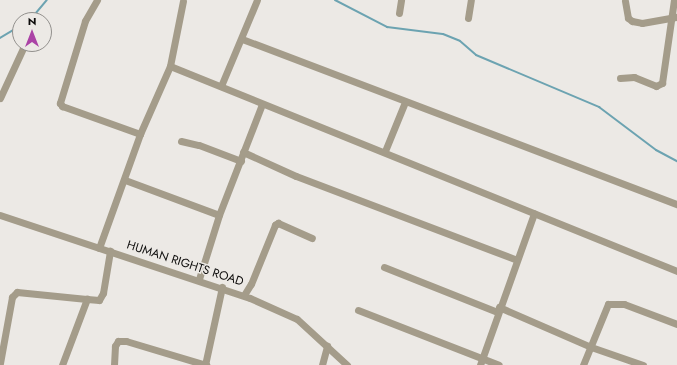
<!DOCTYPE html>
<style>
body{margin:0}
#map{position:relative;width:677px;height:365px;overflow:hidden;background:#ece9e5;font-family:Jost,sans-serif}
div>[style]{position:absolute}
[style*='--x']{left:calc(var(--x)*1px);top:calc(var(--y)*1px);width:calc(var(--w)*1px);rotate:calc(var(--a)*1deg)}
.stream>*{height:2px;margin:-1px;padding:0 1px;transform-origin:1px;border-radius:1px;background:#6ca3b1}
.minor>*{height:7px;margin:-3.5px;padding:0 3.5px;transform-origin:3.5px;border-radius:3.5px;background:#a49c8a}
span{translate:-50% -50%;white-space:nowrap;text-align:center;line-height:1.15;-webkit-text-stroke:3px #ece9e5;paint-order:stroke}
.street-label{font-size:12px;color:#0c0b0a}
.north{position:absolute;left:12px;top:12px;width:40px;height:40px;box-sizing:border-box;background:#ece9e5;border:1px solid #92908d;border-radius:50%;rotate:0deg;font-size:11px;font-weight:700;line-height:16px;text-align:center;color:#0c0b0a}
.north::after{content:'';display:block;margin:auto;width:14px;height:18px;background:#ab43a6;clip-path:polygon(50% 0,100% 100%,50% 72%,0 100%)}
</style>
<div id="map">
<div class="stream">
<i style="--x:335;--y:0;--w:59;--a:27.4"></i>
<i style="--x:387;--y:27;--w:56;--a:7.1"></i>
<i style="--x:443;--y:34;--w:18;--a:22"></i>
<i style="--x:460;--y:41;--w:21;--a:41"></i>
<i style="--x:476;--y:55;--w:134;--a:22.9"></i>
<i style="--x:599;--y:107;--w:71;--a:37"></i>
<i style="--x:656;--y:150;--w:24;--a:28"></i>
<i style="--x:30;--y:20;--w:26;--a:-50"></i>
<i style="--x:0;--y:38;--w:23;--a:-31"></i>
</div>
<div class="minor">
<i style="--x:97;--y:0;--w:24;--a:120"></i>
<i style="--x:85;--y:21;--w:86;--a:107"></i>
<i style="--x:60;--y:103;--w:4;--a:56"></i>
<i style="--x:62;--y:106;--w:83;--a:19.7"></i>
<i style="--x:625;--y:1;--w:17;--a:80"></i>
<i style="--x:628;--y:18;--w:5;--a:37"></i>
<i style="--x:632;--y:21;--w:10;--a:11"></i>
<i style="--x:642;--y:23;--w:36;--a:-10"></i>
<i style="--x:399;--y:13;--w:13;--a:-81"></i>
<i style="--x:468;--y:18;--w:18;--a:-81"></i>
<i style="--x:36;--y:20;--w:2;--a:-63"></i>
<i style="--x:242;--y:39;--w:465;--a:20.8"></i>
<i style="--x:170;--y:66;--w:547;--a:22.02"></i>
<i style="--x:620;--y:78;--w:14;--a:-4"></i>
<i style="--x:634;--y:77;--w:24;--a:22"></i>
<i style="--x:656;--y:86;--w:7;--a:-27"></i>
<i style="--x:662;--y:83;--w:84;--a:-81.8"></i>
<i style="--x:221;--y:86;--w:93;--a:-67.3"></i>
<i style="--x:0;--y:98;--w:60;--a:-65.2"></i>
<i style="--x:181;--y:141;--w:18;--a:13"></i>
<i style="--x:199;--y:145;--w:45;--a:20.9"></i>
<i style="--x:385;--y:151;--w:53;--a:-67.8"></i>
<i style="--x:243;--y:152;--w:58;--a:24.4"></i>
<i style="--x:296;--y:176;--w:236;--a:20.8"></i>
<i style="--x:125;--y:180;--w:100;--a:20.4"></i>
<i style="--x:0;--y:215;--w:263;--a:18.4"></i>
<i style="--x:250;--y:298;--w:51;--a:24.1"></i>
<i style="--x:297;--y:319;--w:68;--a:42.6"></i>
<i style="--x:99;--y:248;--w:121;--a:-70.2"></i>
<i style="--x:140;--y:134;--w:74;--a:-66.2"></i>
<i style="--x:170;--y:66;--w:66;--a:-78.7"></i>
<i style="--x:384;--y:267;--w:122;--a:21.7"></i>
<i style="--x:199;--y:279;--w:67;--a:-72.6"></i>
<i style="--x:219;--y:215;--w:119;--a:-68.8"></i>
<i style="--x:244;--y:295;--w:13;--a:-58"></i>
<i style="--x:251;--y:284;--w:64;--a:-67.9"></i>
<i style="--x:275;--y:225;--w:4;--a:-34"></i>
<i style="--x:278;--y:223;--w:37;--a:24"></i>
<i style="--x:499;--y:307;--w:100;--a:23.5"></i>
<i style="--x:591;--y:347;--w:55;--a:19.1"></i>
<i style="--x:358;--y:310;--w:151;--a:21.3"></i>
<i style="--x:0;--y:363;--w:67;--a:-79.7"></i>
<i style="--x:12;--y:297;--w:7;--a:-45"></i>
<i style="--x:17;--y:292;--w:70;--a:5.7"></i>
<i style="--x:62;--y:365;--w:71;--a:-69.3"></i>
<i style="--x:87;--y:299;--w:12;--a:5"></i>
<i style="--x:99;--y:300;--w:8;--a:-60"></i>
<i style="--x:103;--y:293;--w:43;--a:-80.5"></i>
<i style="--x:114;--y:365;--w:19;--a:-87"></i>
<i style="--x:115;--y:346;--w:6;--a:-59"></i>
<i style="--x:118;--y:341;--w:8;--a:0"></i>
<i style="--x:126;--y:341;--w:84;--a:16.7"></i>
<i style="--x:205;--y:365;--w:80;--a:-77.7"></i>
<i style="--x:322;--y:365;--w:20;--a:-75"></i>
<i style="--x:480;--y:365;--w:161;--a:-70.4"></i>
<i style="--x:583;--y:365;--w:66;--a:-67.7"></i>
<i style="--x:608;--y:304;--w:16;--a:0"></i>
<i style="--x:624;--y:304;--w:57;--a:20.7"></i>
</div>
<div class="street-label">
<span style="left:185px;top:264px;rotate:18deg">HUMAN RIGHTS ROAD</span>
</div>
<div class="north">N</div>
</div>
